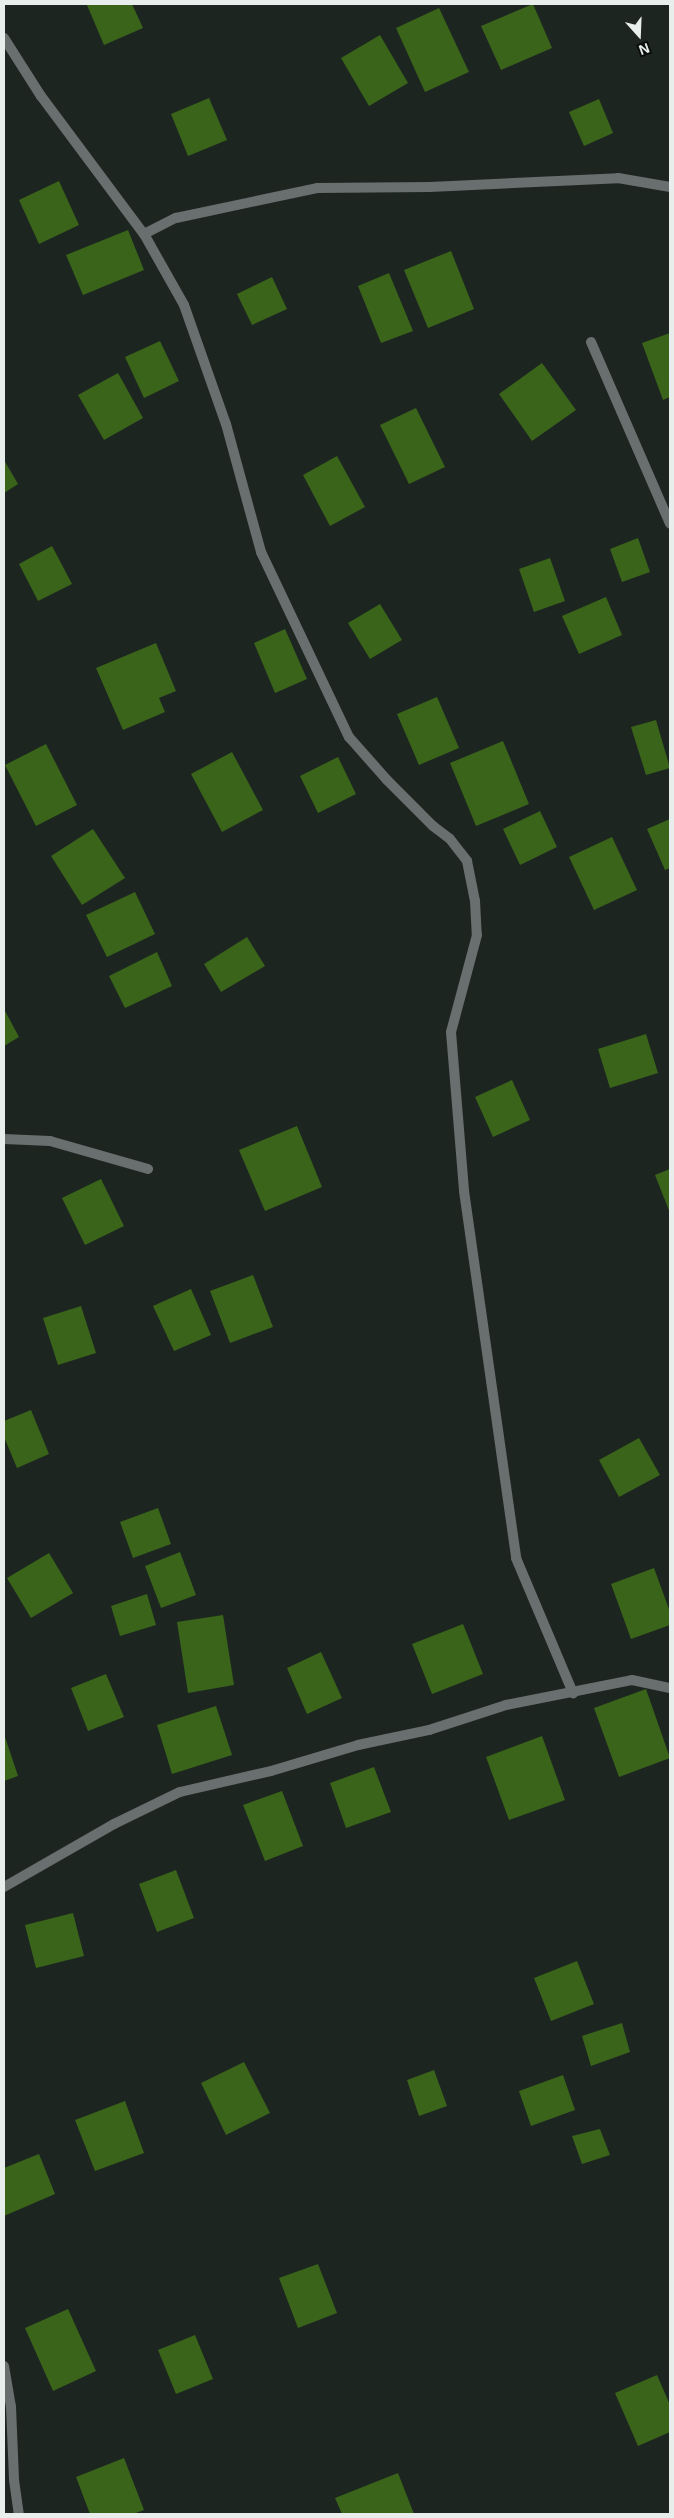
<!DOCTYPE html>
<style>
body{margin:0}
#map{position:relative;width:674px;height:2518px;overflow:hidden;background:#1d2521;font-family:Arial,sans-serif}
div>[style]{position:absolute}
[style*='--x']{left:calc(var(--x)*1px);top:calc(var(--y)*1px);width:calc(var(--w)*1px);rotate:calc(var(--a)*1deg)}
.building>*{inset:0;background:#396419}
.minor>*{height:10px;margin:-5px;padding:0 5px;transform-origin:5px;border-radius:5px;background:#696e6e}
span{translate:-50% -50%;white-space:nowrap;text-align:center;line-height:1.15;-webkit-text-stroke:5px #0a0d0c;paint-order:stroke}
.frame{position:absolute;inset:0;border:5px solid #e8eeeb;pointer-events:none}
.north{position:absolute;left:614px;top:10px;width:50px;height:50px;-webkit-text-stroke:4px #0a0d0c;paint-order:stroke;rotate:160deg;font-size:14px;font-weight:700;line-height:20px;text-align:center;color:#e8eeeb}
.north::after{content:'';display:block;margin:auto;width:18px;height:22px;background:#e8eeeb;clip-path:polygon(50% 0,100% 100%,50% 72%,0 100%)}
</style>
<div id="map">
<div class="building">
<i style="clip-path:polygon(89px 4px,132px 4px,143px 28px,104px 45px,87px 5px)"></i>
<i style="clip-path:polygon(533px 4px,552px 48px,501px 70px,481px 26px)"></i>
<i style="clip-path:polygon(439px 8px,469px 72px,425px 92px,396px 28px)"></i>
<i style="clip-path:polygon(380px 35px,408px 83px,369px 106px,341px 58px)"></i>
<i style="clip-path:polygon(209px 98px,227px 140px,188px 156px,171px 114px)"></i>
<i style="clip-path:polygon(599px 99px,613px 133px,584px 146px,569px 112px)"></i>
<i style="clip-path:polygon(59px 181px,79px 225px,39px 244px,19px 200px)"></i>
<i style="clip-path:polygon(128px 230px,144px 270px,83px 295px,66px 255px)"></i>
<i style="clip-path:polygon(451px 251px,474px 309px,428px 328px,404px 270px)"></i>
<i style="clip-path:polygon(389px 273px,413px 331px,381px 343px,358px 286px)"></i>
<i style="clip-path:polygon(272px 277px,287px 309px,252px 325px,237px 294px)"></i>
<i style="clip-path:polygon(670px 333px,670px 397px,663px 400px,642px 343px)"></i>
<i style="clip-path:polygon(160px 341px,179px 381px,144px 398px,125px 357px)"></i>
<i style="clip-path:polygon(542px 363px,576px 410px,532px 441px,499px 394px)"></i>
<i style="clip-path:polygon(118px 373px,143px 418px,104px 440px,78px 395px)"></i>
<i style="clip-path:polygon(416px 408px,445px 467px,409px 484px,380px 425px)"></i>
<i style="clip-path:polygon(337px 456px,365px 507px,330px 526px,303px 475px)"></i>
<i style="clip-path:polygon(4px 460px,18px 484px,4px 493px)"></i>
<i style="clip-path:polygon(638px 538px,650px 572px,622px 582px,610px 549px)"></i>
<i style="clip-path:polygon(52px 546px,72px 584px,38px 601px,19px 564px)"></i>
<i style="clip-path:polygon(550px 558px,565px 601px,534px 612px,519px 569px)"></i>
<i style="clip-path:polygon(606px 597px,622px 635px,579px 654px,562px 616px)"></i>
<i style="clip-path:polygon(380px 604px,402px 640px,370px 659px,348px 623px)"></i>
<i style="clip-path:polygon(285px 629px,307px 679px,275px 693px,254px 643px)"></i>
<i style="clip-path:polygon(156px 643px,176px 691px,159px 698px,165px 712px,123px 730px,96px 668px)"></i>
<i style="clip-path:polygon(437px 697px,459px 748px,419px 765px,397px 714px)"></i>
<i style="clip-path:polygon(656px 720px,670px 768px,646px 775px,631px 727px)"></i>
<i style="clip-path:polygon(503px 741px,529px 804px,476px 826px,450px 763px)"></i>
<i style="clip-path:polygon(46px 744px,77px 805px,36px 826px,5px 765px)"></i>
<i style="clip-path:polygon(232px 752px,263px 810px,222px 832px,191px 774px)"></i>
<i style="clip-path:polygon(338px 757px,356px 794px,318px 813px,300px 776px)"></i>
<i style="clip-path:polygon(540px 811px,557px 847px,520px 865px,503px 829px)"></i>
<i style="clip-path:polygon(670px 819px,670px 868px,665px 870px,647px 829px)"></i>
<i style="clip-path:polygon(93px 829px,125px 878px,82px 905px,51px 856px)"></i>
<i style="clip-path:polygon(612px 837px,637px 890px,594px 910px,569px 857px)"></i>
<i style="clip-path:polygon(135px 892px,155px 934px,107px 957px,86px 915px)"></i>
<i style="clip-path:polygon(247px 937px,265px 966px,221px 992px,204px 964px)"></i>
<i style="clip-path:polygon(157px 952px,172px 986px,125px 1008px,109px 976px)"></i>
<i style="clip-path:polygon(4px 1009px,19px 1037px,4px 1046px)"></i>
<i style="clip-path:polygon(646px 1034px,658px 1073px,610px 1088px,598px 1049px)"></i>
<i style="clip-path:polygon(512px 1080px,530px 1120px,493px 1137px,475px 1097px)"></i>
<i style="clip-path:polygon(297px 1126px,322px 1187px,265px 1211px,239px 1150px)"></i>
<i style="clip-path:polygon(670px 1169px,670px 1213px,655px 1175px)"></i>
<i style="clip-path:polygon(101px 1179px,124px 1226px,85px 1245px,62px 1198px)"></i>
<i style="clip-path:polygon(253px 1275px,273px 1327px,230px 1343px,210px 1291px)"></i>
<i style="clip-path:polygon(191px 1289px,211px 1335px,174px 1351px,153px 1306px)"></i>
<i style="clip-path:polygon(81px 1306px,96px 1353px,58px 1365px,43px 1318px)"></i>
<i style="clip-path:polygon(31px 1410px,49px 1454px,17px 1468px,4px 1437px,4px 1421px)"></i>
<i style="clip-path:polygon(639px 1438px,660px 1475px,619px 1497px,599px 1460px)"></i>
<i style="clip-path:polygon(158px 1508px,171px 1544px,133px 1558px,120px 1522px)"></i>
<i style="clip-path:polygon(180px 1552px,196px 1595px,161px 1608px,145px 1566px)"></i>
<i style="clip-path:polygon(49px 1553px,73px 1593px,31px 1618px,7px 1578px)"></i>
<i style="clip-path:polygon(654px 1568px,670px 1612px,670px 1625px,631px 1639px,611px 1584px)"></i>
<i style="clip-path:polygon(147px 1594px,156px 1625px,120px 1636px,111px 1606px)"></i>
<i style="clip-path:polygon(223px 1615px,234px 1685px,188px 1693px,177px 1622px)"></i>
<i style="clip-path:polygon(463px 1624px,483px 1674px,432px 1694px,412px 1644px)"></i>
<i style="clip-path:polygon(321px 1652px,342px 1698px,307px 1714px,287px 1668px)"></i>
<i style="clip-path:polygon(106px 1674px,124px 1717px,88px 1731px,71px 1688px)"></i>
<i style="clip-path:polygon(646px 1689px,670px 1758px,619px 1777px,594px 1708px)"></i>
<i style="clip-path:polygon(216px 1706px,232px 1755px,172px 1774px,157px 1725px)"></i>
<i style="clip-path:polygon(4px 1734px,18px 1776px,4px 1781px)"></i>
<i style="clip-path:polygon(542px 1736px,565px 1800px,509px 1820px,486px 1757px)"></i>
<i style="clip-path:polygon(374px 1767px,391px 1812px,346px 1828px,330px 1783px)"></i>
<i style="clip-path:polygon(282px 1791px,303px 1846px,265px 1861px,243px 1805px)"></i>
<i style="clip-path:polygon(176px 1870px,194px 1918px,157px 1932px,139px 1884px)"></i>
<i style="clip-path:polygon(73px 1913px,84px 1956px,36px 1968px,25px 1925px)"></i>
<i style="clip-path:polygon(577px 1961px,594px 2004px,551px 2021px,534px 1978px)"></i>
<i style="clip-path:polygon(622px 2023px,630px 2052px,591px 2066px,582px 2036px)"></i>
<i style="clip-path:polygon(244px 2062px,270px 2113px,226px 2135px,201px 2083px)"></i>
<i style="clip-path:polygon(434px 2070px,447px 2106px,419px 2116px,407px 2080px)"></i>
<i style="clip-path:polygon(563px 2075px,575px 2110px,531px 2126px,519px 2091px)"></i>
<i style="clip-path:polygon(125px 2101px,144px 2153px,95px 2171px,75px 2120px)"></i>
<i style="clip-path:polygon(600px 2129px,610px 2155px,582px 2164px,572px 2136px)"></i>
<i style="clip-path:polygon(39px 2154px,55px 2194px,4px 2216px,4px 2168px)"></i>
<i style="clip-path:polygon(318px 2264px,337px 2313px,298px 2328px,279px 2278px)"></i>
<i style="clip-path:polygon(68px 2309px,96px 2371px,53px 2391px,25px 2328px)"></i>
<i style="clip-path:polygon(195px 2335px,213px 2379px,176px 2394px,158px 2350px)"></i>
<i style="clip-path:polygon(657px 2375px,670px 2405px,670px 2432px,638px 2446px,615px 2393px)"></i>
<i style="clip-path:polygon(124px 2458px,144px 2510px,133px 2514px,90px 2514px,76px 2477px)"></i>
<i style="clip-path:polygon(398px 2473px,414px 2514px,342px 2514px,335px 2498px)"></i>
</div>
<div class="minor">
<i style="--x:4;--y:38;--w:69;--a:57.5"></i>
<i style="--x:41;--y:96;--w:172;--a:53.3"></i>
<i style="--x:144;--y:234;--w:81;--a:60.6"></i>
<i style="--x:184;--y:305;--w:126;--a:70.6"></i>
<i style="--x:226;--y:424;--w:133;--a:74.7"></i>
<i style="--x:261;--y:552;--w:205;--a:64.6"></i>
<i style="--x:349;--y:737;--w:57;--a:48.5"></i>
<i style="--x:387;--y:780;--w:65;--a:45"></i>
<i style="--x:433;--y:826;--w:21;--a:37"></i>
<i style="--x:450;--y:839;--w:28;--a:52"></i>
<i style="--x:467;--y:861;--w:41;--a:78.7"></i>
<i style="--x:475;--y:901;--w:34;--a:87"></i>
<i style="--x:477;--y:935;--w:100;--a:105"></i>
<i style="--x:451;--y:1032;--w:160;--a:85.3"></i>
<i style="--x:464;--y:1191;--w:371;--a:81.9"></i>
<i style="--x:516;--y:1558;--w:147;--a:67.1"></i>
<i style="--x:144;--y:234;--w:36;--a:-27"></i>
<i style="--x:176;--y:218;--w:144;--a:-12"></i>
<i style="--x:317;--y:188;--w:113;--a:-0.5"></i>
<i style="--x:430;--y:187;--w:188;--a:-2.7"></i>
<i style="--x:618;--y:178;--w:53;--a:9.8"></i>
<i style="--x:591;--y:342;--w:198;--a:66.5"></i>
<i style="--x:4;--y:1139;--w:46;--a:2.5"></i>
<i style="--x:50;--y:1141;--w:102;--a:15.9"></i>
<i style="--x:4;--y:1887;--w:127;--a:-29.8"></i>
<i style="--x:114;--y:1824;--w:73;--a:-25.9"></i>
<i style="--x:180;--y:1792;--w:93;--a:-13"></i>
<i style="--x:271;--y:1771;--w:91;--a:-16.6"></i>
<i style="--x:358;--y:1745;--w:73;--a:-11.9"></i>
<i style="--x:429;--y:1730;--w:81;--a:-18"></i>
<i style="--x:506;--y:1705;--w:128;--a:-11.2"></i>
<i style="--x:632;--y:1680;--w:39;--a:12"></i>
<i style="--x:4;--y:2366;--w:42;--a:80.3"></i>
<i style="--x:11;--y:2407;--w:73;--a:87.6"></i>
<i style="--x:14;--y:2480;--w:34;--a:82"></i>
</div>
<div class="frame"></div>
<div class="north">N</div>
</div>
